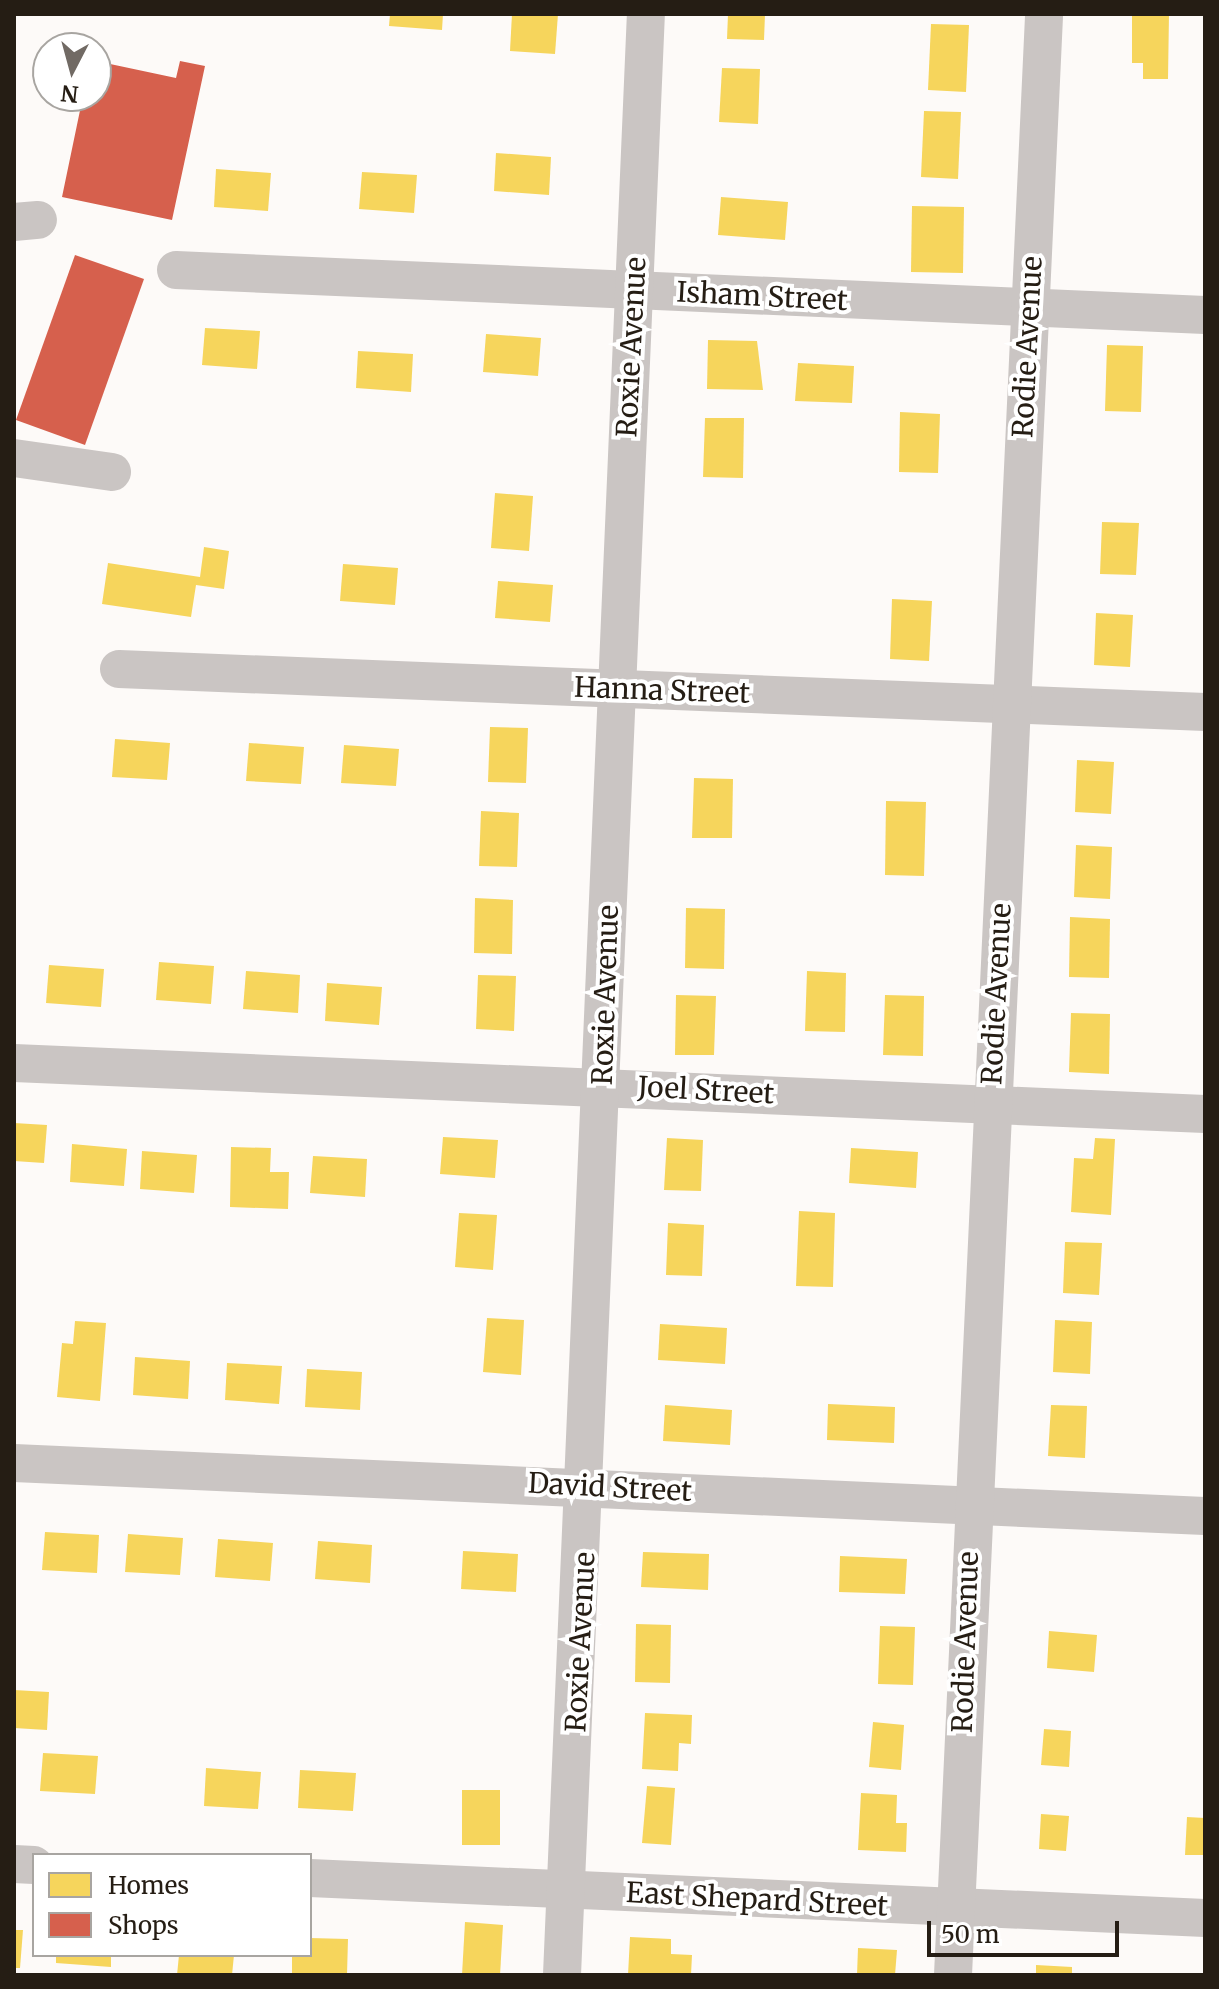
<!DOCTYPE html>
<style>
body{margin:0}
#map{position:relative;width:1219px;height:1989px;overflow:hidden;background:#fdfaf8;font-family:Merriweather,serif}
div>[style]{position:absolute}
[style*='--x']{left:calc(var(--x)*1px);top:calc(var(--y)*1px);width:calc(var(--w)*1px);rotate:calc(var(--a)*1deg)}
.homes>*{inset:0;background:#f6d55c}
.shops>*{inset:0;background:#d6604d}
.minor>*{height:38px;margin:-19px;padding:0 19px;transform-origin:19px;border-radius:19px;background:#cac5c3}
span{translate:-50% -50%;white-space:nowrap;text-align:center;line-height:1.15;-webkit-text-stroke:8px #fff;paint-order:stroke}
.street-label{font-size:28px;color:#251d14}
.frame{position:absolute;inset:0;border:16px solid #251d14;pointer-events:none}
.legend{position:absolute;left:32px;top:1853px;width:280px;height:104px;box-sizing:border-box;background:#fff;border:2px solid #a8a5a1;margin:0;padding:10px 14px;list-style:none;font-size:24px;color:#251d14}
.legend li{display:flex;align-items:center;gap:16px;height:40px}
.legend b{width:40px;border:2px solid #a8a5a1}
.north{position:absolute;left:32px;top:32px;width:80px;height:80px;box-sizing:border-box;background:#fff;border:2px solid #a8a5a1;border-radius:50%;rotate:186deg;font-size:22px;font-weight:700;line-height:32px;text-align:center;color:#251d14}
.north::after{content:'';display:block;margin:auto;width:28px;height:36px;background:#716a64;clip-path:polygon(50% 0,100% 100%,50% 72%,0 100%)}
.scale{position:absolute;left:927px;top:1921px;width:192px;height:36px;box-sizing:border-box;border:4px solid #251d14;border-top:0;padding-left:10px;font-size:24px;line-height:28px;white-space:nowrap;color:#251d14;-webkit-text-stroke:6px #fff;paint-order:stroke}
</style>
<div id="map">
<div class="homes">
<i style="clip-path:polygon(390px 14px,443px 14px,442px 30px,389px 26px)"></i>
<i style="clip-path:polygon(512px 14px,558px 14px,555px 54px,510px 51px)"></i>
<i style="clip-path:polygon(728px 14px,765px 14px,764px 40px,727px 39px)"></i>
<i style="clip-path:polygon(1132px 14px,1169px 14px,1168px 79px,1143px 79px,1143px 63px,1132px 63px)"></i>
<i style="clip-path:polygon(931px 24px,969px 25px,966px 92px,928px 90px)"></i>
<i style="clip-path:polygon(722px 68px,760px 69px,758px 124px,719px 122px)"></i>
<i style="clip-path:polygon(924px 111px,961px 112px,958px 179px,921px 177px)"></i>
<i style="clip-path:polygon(496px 153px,551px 157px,549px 195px,494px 191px)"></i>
<i style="clip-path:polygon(216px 169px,271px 173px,268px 211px,214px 207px)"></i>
<i style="clip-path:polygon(362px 172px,417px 175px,414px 213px,359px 209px)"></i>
<i style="clip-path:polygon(721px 197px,788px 202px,785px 240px,718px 235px)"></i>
<i style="clip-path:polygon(912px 206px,964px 207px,963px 273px,911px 272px)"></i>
<i style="clip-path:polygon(205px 328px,260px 331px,257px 369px,202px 365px)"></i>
<i style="clip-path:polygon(486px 334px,541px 338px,538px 376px,483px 372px)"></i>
<i style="clip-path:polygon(708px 340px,757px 341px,763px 390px,707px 389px)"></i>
<i style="clip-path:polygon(1107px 345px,1143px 346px,1141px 412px,1105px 411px)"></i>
<i style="clip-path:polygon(358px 351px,413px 354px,411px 392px,356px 388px)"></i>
<i style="clip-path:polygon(798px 363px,854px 366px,852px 403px,795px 401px)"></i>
<i style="clip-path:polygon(900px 412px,940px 414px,938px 473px,899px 472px)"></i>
<i style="clip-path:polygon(705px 418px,744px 418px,743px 478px,703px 477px)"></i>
<i style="clip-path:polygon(495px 493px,533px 496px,529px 551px,491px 548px)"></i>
<i style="clip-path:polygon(1102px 522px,1139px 523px,1136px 575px,1100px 574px)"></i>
<i style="clip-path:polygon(204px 547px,229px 551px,224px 589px,196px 585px,191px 617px,102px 604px,108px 563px,200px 577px)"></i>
<i style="clip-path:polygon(343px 564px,398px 568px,395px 605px,340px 601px)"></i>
<i style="clip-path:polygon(498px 581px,553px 585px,550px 622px,495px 618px)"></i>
<i style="clip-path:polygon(892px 599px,932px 601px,929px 661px,890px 659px)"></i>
<i style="clip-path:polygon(1096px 613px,1133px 615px,1130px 667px,1094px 665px)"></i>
<i style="clip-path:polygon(490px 727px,528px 728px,526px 783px,488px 782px)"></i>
<i style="clip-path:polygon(115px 739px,170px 743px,167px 780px,112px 777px)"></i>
<i style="clip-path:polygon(249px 743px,304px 747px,301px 784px,246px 781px)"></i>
<i style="clip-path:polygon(344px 745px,399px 749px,396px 786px,341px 783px)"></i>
<i style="clip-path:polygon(1077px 760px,1114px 762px,1111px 814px,1075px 812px)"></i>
<i style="clip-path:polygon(694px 778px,733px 779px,732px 838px,692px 838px)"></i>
<i style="clip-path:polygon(886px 801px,926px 802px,924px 876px,885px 875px)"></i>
<i style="clip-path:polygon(481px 811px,519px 813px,517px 867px,479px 866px)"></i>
<i style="clip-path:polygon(1076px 845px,1112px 847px,1110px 899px,1074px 897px)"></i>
<i style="clip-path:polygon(475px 898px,513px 900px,512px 954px,474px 953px)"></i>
<i style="clip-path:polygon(686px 908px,725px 909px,724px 969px,685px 968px)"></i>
<i style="clip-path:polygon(1070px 917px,1110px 919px,1109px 978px,1069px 977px)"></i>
<i style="clip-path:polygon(159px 962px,214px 966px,211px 1004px,156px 1000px)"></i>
<i style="clip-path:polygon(49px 965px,104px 969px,101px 1007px,46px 1003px)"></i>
<i style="clip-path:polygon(246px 971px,300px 975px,298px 1013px,243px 1009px)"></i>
<i style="clip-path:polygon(807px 971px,846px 973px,845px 1032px,805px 1031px)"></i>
<i style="clip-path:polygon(478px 975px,516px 976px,514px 1031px,476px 1029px)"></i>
<i style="clip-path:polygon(327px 983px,382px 987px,379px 1025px,325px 1021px)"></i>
<i style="clip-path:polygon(676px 995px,716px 996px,714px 1055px,675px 1055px)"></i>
<i style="clip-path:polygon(885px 995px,924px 996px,923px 1056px,883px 1055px)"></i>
<i style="clip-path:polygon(1071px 1013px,1110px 1014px,1109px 1074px,1069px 1072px)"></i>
<i style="clip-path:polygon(14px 1123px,47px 1125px,44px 1163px,14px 1161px)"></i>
<i style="clip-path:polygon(443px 1137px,498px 1140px,495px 1178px,440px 1174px)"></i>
<i style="clip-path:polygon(667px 1138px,703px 1140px,701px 1191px,664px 1190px)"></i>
<i style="clip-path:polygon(1095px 1138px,1115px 1139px,1111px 1215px,1071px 1212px,1074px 1158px,1093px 1159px)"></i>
<i style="clip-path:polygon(72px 1144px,127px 1149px,124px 1186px,70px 1182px)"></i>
<i style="clip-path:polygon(231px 1147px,271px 1148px,270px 1172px,289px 1172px,288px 1209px,230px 1207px)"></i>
<i style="clip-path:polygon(851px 1148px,918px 1152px,916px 1188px,849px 1183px)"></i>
<i style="clip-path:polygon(142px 1151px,197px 1155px,194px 1193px,140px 1189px)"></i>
<i style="clip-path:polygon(313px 1156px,367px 1159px,365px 1197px,310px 1193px)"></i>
<i style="clip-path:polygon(799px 1211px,835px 1213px,833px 1287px,796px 1286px)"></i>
<i style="clip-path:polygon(459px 1213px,497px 1215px,493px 1270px,455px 1267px)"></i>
<i style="clip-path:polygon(668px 1223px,704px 1225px,702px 1276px,666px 1275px)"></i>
<i style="clip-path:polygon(1065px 1242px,1102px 1243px,1099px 1295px,1063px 1293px)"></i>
<i style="clip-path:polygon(487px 1318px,524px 1320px,521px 1375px,483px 1372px)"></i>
<i style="clip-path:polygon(1055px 1320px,1092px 1322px,1090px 1374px,1053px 1372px)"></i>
<i style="clip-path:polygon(75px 1321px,106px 1323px,100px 1401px,57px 1397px,62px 1343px,73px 1344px)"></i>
<i style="clip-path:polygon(660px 1324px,727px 1328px,725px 1364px,658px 1360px)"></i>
<i style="clip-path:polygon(135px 1357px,190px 1361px,188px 1399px,133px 1395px)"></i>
<i style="clip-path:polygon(227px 1363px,282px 1366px,279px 1404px,225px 1400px)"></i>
<i style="clip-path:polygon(307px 1369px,362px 1372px,360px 1410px,305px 1407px)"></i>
<i style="clip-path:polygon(828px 1404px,895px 1407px,894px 1443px,827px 1440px)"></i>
<i style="clip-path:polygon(665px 1405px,732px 1410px,730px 1445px,663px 1441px)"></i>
<i style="clip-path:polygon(1051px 1405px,1087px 1406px,1085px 1458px,1048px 1456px)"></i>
<i style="clip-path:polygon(45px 1532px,99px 1535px,97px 1573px,42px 1570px)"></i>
<i style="clip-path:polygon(128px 1534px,183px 1538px,180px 1575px,125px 1572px)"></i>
<i style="clip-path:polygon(218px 1539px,273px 1543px,270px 1581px,215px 1577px)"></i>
<i style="clip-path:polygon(318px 1541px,372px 1545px,370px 1583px,315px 1579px)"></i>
<i style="clip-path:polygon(463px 1551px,518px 1554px,516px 1592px,461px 1589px)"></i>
<i style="clip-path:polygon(643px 1552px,709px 1554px,708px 1590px,641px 1587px)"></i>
<i style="clip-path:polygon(840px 1556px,907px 1559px,905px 1594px,839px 1592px)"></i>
<i style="clip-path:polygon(636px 1624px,671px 1625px,670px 1683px,635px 1682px)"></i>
<i style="clip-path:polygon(880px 1626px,915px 1627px,913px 1685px,878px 1684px)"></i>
<i style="clip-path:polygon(1049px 1631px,1097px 1635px,1094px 1672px,1047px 1668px)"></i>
<i style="clip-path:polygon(14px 1690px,49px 1692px,47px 1730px,14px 1728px)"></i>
<i style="clip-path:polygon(645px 1713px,692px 1715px,691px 1744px,679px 1743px,678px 1771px,642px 1769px)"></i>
<i style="clip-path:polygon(873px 1722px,904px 1725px,901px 1770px,869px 1767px)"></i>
<i style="clip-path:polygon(1044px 1729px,1071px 1731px,1069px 1767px,1041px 1765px)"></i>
<i style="clip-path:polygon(43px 1753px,98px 1756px,95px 1794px,40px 1791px)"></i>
<i style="clip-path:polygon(206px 1768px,261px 1772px,258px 1809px,204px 1806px)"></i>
<i style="clip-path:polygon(300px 1770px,356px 1773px,353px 1811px,298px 1808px)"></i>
<i style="clip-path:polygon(647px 1786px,675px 1788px,671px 1845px,642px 1843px)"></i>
<i style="clip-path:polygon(462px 1790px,500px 1790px,500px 1845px,462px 1845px)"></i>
<i style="clip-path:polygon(861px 1793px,897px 1795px,896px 1823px,907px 1823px,906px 1852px,858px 1850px)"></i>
<i style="clip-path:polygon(1041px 1814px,1069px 1816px,1066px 1851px,1039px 1849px)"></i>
<i style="clip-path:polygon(1187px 1817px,1205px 1818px,1205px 1855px,1185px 1855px)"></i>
<i style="clip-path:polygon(465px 1922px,503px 1925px,500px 1975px,462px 1975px)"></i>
<i style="clip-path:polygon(14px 1930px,23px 1930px,20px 1968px,14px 1968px)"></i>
<i style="clip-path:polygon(630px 1937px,671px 1939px,671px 1954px,692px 1955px,691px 1975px,628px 1975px)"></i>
<i style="clip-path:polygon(310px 1938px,348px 1939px,347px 1975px,292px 1975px,292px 1955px,310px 1955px)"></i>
<i style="clip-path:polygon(858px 1948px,897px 1950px,895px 1975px,857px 1975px)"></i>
<i style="clip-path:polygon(56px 1955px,111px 1955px,111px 1967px,56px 1963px)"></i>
<i style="clip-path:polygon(179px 1955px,234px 1955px,232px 1975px,177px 1975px)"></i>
<i style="clip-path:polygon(1036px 1965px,1072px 1967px,1072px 1975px,1036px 1975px)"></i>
</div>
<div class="shops">
<i style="clip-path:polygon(96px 61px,176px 78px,180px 61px,205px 66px,172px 220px,62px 197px,83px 96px,96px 96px)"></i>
<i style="clip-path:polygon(75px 255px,144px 279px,85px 445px,16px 420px)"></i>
</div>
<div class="minor">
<i style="--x:14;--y:222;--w:24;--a:-5"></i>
<i style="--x:176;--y:270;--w:1030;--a:2.5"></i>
<i style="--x:14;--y:458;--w:99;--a:8.1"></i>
<i style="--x:119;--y:669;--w:1087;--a:2.27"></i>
<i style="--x:14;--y:1063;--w:1192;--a:2.45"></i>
<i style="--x:14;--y:1463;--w:1192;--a:2.55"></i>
<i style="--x:14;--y:1864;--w:20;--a:3"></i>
<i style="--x:310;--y:1878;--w:896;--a:2.56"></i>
<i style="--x:562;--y:1975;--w:1963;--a:-87.55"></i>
<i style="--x:953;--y:1975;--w:1963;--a:-87.34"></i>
</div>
<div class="street-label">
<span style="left:762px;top:296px;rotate:3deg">Isham Street</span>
<span style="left:631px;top:347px;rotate:-87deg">Roxie Avenue</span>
<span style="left:1027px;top:347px;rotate:-87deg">Rodie Avenue</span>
<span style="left:662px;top:690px;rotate:2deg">Hanna Street</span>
<span style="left:996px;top:994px;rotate:-87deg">Rodie Avenue</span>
<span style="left:605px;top:995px;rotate:-88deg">Roxie Avenue</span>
<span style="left:706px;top:1090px;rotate:3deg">Joel Street</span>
<span style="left:610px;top:1487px;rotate:3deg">David Street</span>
<span style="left:580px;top:1642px;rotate:-87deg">Roxie Avenue</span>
<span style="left:965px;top:1642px;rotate:-88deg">Rodie Avenue</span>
<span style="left:757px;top:1899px;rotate:3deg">East Shepard Street</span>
</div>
<div class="frame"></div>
<ul class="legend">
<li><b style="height:22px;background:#f6d55c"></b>Homes</li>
<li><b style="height:22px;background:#d6604d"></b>Shops</li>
</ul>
<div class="north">N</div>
<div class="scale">50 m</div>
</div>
